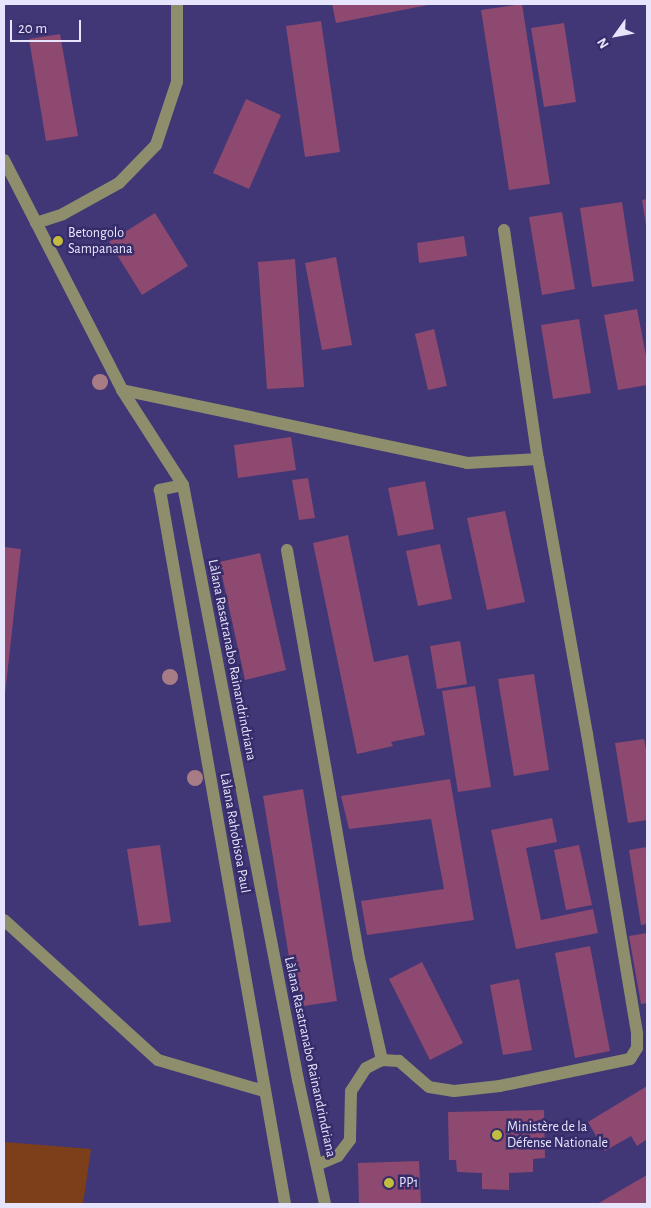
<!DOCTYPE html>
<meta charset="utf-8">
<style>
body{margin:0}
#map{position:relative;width:651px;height:1208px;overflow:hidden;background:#413776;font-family:"Alegreya Sans",sans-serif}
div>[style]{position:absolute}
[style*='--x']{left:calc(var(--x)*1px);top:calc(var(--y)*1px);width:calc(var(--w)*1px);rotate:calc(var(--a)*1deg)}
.green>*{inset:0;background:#7d3e1a}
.building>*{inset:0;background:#8d496f}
.minor>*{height:12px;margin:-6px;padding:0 6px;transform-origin:6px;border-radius:6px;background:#8e8e6d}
.trees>*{width:16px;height:16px;margin:-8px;border-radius:50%;background:#a77c85}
.dots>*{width:14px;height:14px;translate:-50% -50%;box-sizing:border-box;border:2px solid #372c6a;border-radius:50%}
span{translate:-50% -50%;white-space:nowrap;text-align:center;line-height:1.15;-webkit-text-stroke:5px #372c6a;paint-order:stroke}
.poi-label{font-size:14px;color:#e6e5fd}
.left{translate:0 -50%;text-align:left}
.street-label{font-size:14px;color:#e6e5fd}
.frame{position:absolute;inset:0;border:5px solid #e6e5fd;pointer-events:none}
.north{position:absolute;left:591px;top:10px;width:50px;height:50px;-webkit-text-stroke:4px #372c6a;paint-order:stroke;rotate:238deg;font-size:14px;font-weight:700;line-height:20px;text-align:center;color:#e6e5fd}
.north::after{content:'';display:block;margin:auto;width:18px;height:22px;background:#e6e5fd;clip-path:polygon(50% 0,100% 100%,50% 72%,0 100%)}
.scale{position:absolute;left:10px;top:20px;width:71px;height:22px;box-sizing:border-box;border:2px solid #e6e5fd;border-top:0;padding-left:6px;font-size:15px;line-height:18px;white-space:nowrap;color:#e6e5fd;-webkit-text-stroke:4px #372c6a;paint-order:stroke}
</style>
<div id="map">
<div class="green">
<i style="clip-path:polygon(4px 1142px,91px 1149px,83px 1204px,4px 1204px)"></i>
</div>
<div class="building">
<i style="clip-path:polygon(332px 4px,428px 4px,428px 5px,336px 23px)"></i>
<i style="clip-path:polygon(522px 4px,550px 184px,509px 190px,481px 10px)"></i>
<i style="clip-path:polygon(321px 21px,340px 152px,305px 157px,286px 26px)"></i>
<i style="clip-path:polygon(564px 23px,576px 102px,544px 107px,531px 28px)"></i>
<i style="clip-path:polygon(60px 34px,78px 136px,46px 141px,29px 39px)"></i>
<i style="clip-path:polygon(246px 99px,281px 115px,249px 189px,213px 173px)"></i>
<i style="clip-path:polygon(647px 199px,647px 225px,646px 225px,642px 200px)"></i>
<i style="clip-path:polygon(622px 202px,634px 281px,592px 287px,580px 208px)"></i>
<i style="clip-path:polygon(562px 212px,575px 289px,542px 295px,529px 217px)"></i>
<i style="clip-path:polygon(155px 213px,188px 266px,142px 295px,109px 242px)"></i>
<i style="clip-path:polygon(464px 236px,467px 256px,419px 263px,417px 243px)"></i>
<i style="clip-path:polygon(336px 257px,352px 345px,322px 350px,305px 263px)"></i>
<i style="clip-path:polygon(295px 259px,304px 387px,267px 389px,258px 262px)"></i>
<i style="clip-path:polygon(637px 309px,647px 361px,647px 385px,618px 390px,604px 315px)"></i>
<i style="clip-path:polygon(579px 319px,591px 393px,553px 399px,541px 325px)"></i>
<i style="clip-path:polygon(434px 329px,447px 386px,428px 390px,415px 334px)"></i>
<i style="clip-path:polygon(291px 437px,296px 470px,238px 478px,234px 445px)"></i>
<i style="clip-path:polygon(308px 478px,315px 518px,299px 520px,292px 480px)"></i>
<i style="clip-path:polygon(425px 481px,434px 529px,398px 536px,388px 488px)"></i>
<i style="clip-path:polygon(505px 511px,525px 602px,487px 610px,467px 518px)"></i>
<i style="clip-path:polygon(348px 535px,374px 662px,408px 655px,425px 735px,391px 742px,393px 746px,357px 754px,313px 543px)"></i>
<i style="clip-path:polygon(440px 544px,452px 599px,418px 606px,406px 551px)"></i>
<i style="clip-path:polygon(4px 547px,21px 549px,5px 694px,4px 693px)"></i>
<i style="clip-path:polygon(260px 553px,286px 670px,245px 680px,219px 562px)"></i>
<i style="clip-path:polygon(460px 641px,467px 684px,437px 689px,430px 646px)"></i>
<i style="clip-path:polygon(534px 674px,549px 770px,514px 776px,498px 679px)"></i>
<i style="clip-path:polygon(475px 686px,491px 787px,458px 792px,442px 691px)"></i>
<i style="clip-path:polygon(644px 739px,647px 755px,647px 820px,628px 823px,615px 743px)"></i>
<i style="clip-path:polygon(450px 779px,474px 920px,367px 935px,361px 901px,444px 889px,431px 819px,349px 829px,341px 796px)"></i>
<i style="clip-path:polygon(303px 789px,337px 1001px,297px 1007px,263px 796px)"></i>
<i style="clip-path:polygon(552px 818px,557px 842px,526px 848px,541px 920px,593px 909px,598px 933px,516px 949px,491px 830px)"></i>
<i style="clip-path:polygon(160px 845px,171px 922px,139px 926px,127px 849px)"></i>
<i style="clip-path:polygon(579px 845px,592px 905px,566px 910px,554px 850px)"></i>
<i style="clip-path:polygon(647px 847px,647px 924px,641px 925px,629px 850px)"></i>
<i style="clip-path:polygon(647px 933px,647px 1003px,641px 1004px,629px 936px)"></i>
<i style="clip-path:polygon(590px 946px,610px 1051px,575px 1058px,555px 953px)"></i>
<i style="clip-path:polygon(422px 962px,463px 1043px,430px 1060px,389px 979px)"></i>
<i style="clip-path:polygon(519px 979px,532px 1050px,503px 1055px,490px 985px)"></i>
<i style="clip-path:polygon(647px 1086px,647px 1139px,637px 1146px,631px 1136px,605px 1151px,588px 1122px)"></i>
<i style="clip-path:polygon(544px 1110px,545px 1158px,533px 1159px,533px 1172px,509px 1173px,509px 1190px,482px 1189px,482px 1173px,457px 1172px,456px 1160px,449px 1160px,448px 1112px)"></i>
<i style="clip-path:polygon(419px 1161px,421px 1204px,359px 1204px,358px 1163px)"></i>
<i style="clip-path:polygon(647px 1175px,647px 1204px,597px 1204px)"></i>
</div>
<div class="minor">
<i style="--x:4;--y:160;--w:259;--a:62.8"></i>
<i style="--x:122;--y:390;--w:113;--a:57.3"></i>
<i style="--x:183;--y:485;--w:606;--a:79.06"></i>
<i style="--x:298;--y:1080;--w:127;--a:77.7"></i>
<i style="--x:36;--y:223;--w:28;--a:-18"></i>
<i style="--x:63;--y:214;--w:64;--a:-29"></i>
<i style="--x:119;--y:183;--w:53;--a:-45.8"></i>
<i style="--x:156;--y:145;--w:66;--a:-71.6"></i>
<i style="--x:177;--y:82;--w:78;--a:-90"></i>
<i style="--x:504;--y:230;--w:232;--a:81.6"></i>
<i style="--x:122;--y:390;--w:353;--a:11.9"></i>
<i style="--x:467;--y:463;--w:71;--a:-3.2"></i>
<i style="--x:538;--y:459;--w:279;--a:79.9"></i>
<i style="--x:587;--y:734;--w:304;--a:80.5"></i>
<i style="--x:637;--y:1034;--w:14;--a:90"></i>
<i style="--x:637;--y:1048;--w:13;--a:122"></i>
<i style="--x:630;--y:1059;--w:133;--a:168.3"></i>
<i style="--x:500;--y:1086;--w:46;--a:173.8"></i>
<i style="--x:454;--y:1091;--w:25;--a:-171"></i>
<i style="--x:429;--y:1087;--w:40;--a:-139"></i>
<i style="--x:399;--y:1061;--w:17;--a:-177"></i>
<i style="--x:382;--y:1060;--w:18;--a:153"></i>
<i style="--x:366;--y:1068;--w:27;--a:123"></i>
<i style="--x:351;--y:1091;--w:49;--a:91.2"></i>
<i style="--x:350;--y:1140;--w:20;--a:127"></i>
<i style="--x:338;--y:1156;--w:23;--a:157"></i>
<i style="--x:183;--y:485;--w:24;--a:168"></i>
<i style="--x:160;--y:490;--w:725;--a:80.07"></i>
<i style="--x:287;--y:550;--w:414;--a:80"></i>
<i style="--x:359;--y:958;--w:105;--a:77.3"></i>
<i style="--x:4;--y:920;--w:208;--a:42.3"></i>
<i style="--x:158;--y:1060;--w:110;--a:16.3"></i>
</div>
<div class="trees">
<i style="left:100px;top:382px"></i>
<i style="left:170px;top:677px"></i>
<i style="left:195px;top:778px"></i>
</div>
<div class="dots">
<i style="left:58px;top:241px;background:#c2bd3f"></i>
<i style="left:497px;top:1135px;background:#c2bd3f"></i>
<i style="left:389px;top:1183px;background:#c2bd3f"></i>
</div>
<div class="poi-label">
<span class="left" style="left:68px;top:241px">Betongolo<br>Sampanana</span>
<span class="left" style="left:507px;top:1135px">Ministère de la<br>Défense Nationale</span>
<span class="left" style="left:399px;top:1183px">PP1</span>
</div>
<div class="street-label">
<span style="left:232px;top:660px;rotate:79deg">Làlana Rasatranabo Rainandrindriana</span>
<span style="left:235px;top:833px;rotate:80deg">Làlana Rahobisoa Paul</span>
<span style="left:310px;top:1057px;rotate:78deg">Làlana Rasatranabo Rainandrindriana</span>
</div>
<div class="frame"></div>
<div class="north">N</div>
<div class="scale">20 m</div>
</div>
